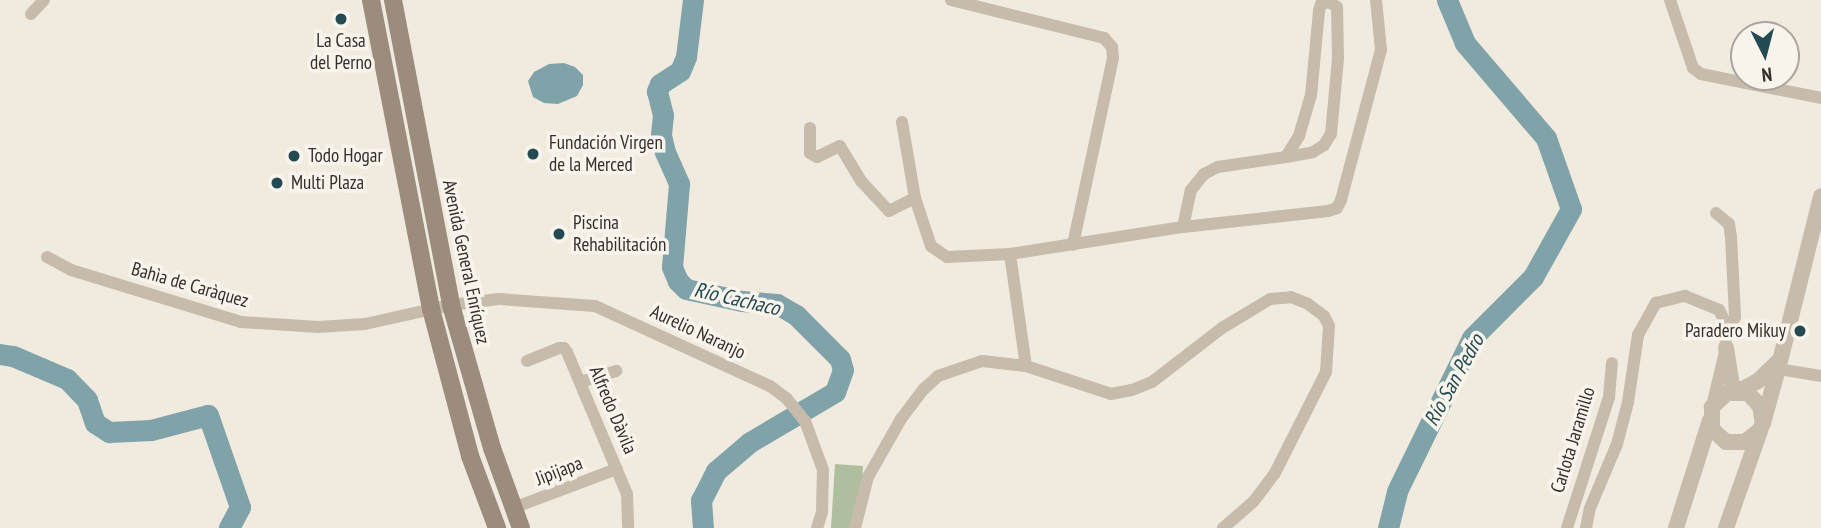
<!DOCTYPE html>
<meta charset="utf-8">
<style>
body{margin:0}
#map{position:relative;width:1821px;height:528px;overflow:hidden;background:#f0eadf;font-family:"PT Sans Narrow",sans-serif}
div>[style]{position:absolute}
[style*='--x']{left:calc(var(--x)*1px);top:calc(var(--y)*1px);width:calc(var(--w)*1px);rotate:calc(var(--a)*1deg)}
.green>*{inset:0;background:#b0bea0}
.water>*{inset:0;background:#80a3aa}
.river>*{height:21px;margin:-10.5px;padding:0 10.5px;transform-origin:10.5px;border-radius:10.5px;background:#80a3aa}
.minor>*{height:12px;margin:-6px;padding:0 6px;transform-origin:6px;border-radius:6px;background:#c7bcac}
.tertiary>*{height:16px;margin:-8px;padding:0 8px;transform-origin:8px;border-radius:8px;background:#c7bcac}
.secondary>*{height:18px;margin:-9px;padding:0 9px;transform-origin:9px;border-radius:9px;background:#9b8c7d}
.dots>*{width:19px;height:19px;translate:-50% -50%;box-sizing:border-box;border:4px solid #f8f4eb;border-radius:50%}
span{translate:-50% -50%;white-space:nowrap;text-align:center;line-height:1.15;-webkit-text-stroke:7px #f8f4eb;paint-order:stroke}
.poi-label{font-size:19px;color:#362f2a}
.left{translate:0 -50%;text-align:left}
.right{translate:-100% -50%;text-align:right}
.street-label{font-size:19px;color:#362f2a}
.water-label{font-size:21px;color:#244a53;font-style:italic}
.north{position:absolute;left:1730px;top:21px;width:70px;height:70px;box-sizing:border-box;background:#f8f4eb;border:2px solid #aaa59e;border-radius:50%;rotate:174deg;font-size:19px;font-weight:700;line-height:28px;text-align:center;color:#362f2a}
.north::after{content:'';display:block;margin:auto;width:24px;height:32px;background:#244a53;clip-path:polygon(50% 0,100% 100%,50% 72%,0 100%)}
</style>
<div id="map">
<div class="green">
<i style="clip-path:polygon(835px 464px,863px 466px,859px 528px,831px 528px)"></i>
</div>
<div class="water">
<i style="clip-path:polygon(564px 63px,575px 67px,583px 75px,583px 85px,577px 96px,558px 104px,544px 103px,533px 97px,528px 81px,534px 72px,549px 64px)"></i>
</div>
<div class="river">
<i style="--x:693;--y:0;--w:57;--a:97"></i>
<i style="--x:686;--y:57;--w:15;--a:113"></i>
<i style="--x:680;--y:71;--w:24;--a:147"></i>
<i style="--x:660;--y:84;--w:8;--a:113"></i>
<i style="--x:657;--y:91;--w:25;--a:76"></i>
<i style="--x:663;--y:115;--w:20;--a:96"></i>
<i style="--x:661;--y:135;--w:17;--a:77"></i>
<i style="--x:665;--y:152;--w:35;--a:66"></i>
<i style="--x:679;--y:184;--w:83;--a:94.8"></i>
<i style="--x:672;--y:267;--w:15;--a:67"></i>
<i style="--x:678;--y:281;--w:11;--a:45"></i>
<i style="--x:686;--y:289;--w:57;--a:12.1"></i>
<i style="--x:742;--y:301;--w:35;--a:5"></i>
<i style="--x:777;--y:304;--w:22;--a:30"></i>
<i style="--x:796;--y:315;--w:62;--a:45"></i>
<i style="--x:840;--y:359;--w:11;--a:75"></i>
<i style="--x:843;--y:370;--w:23;--a:110"></i>
<i style="--x:835;--y:392;--w:99;--a:149.5"></i>
<i style="--x:750;--y:442;--w:45;--a:139.5"></i>
<i style="--x:716;--y:471;--w:33;--a:117"></i>
<i style="--x:701;--y:500;--w:28;--a:86"></i>
<i style="--x:0;--y:354;--w:13;--a:9"></i>
<i style="--x:13;--y:356;--w:59;--a:23.1"></i>
<i style="--x:67;--y:379;--w:29;--a:46"></i>
<i style="--x:87;--y:400;--w:24;--a:71"></i>
<i style="--x:95;--y:423;--w:17;--a:33"></i>
<i style="--x:109;--y:432;--w:42;--a:-2.7"></i>
<i style="--x:151;--y:430;--w:59;--a:-14.7"></i>
<i style="--x:208;--y:415;--w:97;--a:70.8"></i>
<i style="--x:240;--y:507;--w:24;--a:118"></i>
<i style="--x:1388;--y:528;--w:38;--a:-76"></i>
<i style="--x:1397;--y:491;--w:170;--a:-63.9"></i>
<i style="--x:1472;--y:338;--w:86;--a:-45"></i>
<i style="--x:1533;--y:277;--w:78;--a:-60.8"></i>
<i style="--x:1571;--y:209;--w:75;--a:-109.4"></i>
<i style="--x:1546;--y:138;--w:125;--a:-130.5"></i>
<i style="--x:1465;--y:43;--w:47;--a:-112.7"></i>
</div>
<div class="minor">
<i style="--x:951;--y:0;--w:158;--a:13.9"></i>
<i style="--x:1104;--y:38;--w:12;--a:48"></i>
<i style="--x:1112;--y:47;--w:11;--a:85"></i>
<i style="--x:1113;--y:58;--w:191;--a:102.1"></i>
<i style="--x:1670;--y:0;--w:72;--a:71.3"></i>
<i style="--x:1693;--y:68;--w:10;--a:37"></i>
<i style="--x:1701;--y:74;--w:122;--a:11.3"></i>
<i style="--x:31;--y:14;--w:19;--a:-47"></i>
<i style="--x:902;--y:122;--w:77;--a:80.3"></i>
<i style="--x:915;--y:198;--w:51;--a:71.6"></i>
<i style="--x:931;--y:246;--w:19;--a:35"></i>
<i style="--x:947;--y:257;--w:63;--a:-2.7"></i>
<i style="--x:1010;--y:254;--w:175;--a:-8.9"></i>
<i style="--x:1183;--y:227;--w:146;--a:-6.3"></i>
<i style="--x:1328;--y:211;--w:9;--a:-18"></i>
<i style="--x:1337;--y:208;--w:9;--a:-63"></i>
<i style="--x:1341;--y:200;--w:155;--a:-75.1"></i>
<i style="--x:1381;--y:50;--w:50;--a:-95.7"></i>
<i style="--x:810;--y:128;--w:25;--a:90"></i>
<i style="--x:810;--y:153;--w:8;--a:30"></i>
<i style="--x:817;--y:157;--w:25;--a:-26"></i>
<i style="--x:840;--y:146;--w:41;--a:59"></i>
<i style="--x:861;--y:181;--w:41;--a:47"></i>
<i style="--x:889;--y:211;--w:29;--a:-27"></i>
<i style="--x:1716;--y:213;--w:17;--a:40"></i>
<i style="--x:1729;--y:224;--w:13;--a:81"></i>
<i style="--x:1731;--y:237;--w:80;--a:87.1"></i>
<i style="--x:1735;--y:317;--w:21;--a:113"></i>
<i style="--x:1183;--y:227;--w:38;--a:-78"></i>
<i style="--x:1191;--y:190;--w:21;--a:-51"></i>
<i style="--x:1204;--y:174;--w:16;--a:-27"></i>
<i style="--x:1218;--y:167;--w:69;--a:-8.4"></i>
<i style="--x:1286;--y:157;--w:27;--a:-10"></i>
<i style="--x:1313;--y:152;--w:13;--a:-32"></i>
<i style="--x:1324;--y:145;--w:13;--a:-58"></i>
<i style="--x:1331;--y:134;--w:76;--a:-84.7"></i>
<i style="--x:1338;--y:58;--w:51;--a:-91.1"></i>
<i style="--x:1337;--y:7;--w:9;--a:-148"></i>
<i style="--x:1329;--y:2;--w:8;--a:166"></i>
<i style="--x:1321;--y:4;--w:7;--a:106"></i>
<i style="--x:1319;--y:11;--w:84;--a:95.4"></i>
<i style="--x:1311;--y:95;--w:43;--a:106.3"></i>
<i style="--x:1299;--y:136;--w:25;--a:122"></i>
<i style="--x:1010;--y:254;--w:113;--a:81.9"></i>
<i style="--x:47;--y:257;--w:27;--a:28"></i>
<i style="--x:71;--y:270;--w:178;--a:17"></i>
<i style="--x:241;--y:322;--w:77;--a:3.7"></i>
<i style="--x:318;--y:327;--w:47;--a:-3.7"></i>
<i style="--x:365;--y:324;--w:88;--a:-12.5"></i>
<i style="--x:451;--y:305;--w:48;--a:-7.1"></i>
<i style="--x:499;--y:299;--w:96;--a:4.2"></i>
<i style="--x:595;--y:306;--w:192;--a:24.6"></i>
<i style="--x:770;--y:386;--w:21;--a:37"></i>
<i style="--x:787;--y:399;--w:28;--a:51"></i>
<i style="--x:805;--y:421;--w:52;--a:69.8"></i>
<i style="--x:823;--y:470;--w:42;--a:91.4"></i>
<i style="--x:822;--y:512;--w:17;--a:107"></i>
<i style="--x:527;--y:361;--w:35;--a:-22"></i>
<i style="--x:559;--y:348;--w:5;--a:0"></i>
<i style="--x:564;--y:348;--w:5;--a:53"></i>
<i style="--x:567;--y:352;--w:154;--a:67.1"></i>
<i style="--x:627;--y:494;--w:34;--a:88"></i>
<i style="--x:1778;--y:369;--w:44;--a:9.2"></i>
<i style="--x:580;--y:382;--w:38;--a:-17"></i>
<i style="--x:513;--y:508;--w:111;--a:-20.6"></i>
<i style="--x:855;--y:528;--w:53;--a:-75.7"></i>
<i style="--x:868;--y:477;--w:67;--a:-60.4"></i>
<i style="--x:901;--y:419;--w:38;--a:-53"></i>
<i style="--x:924;--y:389;--w:19;--a:-43"></i>
<i style="--x:938;--y:376;--w:46;--a:-18.8"></i>
<i style="--x:982;--y:361;--w:44;--a:6.5"></i>
<i style="--x:1026;--y:366;--w:89;--a:18.2"></i>
<i style="--x:1111;--y:394;--w:21;--a:-11"></i>
<i style="--x:1132;--y:390;--w:22;--a:-22"></i>
<i style="--x:1152;--y:382;--w:88;--a:-37.6"></i>
<i style="--x:1222;--y:328;--w:56;--a:-31.1"></i>
<i style="--x:1270;--y:299;--w:21;--a:-5"></i>
<i style="--x:1291;--y:297;--w:18;--a:22"></i>
<i style="--x:1308;--y:304;--w:20;--a:37"></i>
<i style="--x:1324;--y:316;--w:11;--a:63"></i>
<i style="--x:1329;--y:326;--w:46;--a:93.7"></i>
<i style="--x:1326;--y:372;--w:113;--a:116.8"></i>
<i style="--x:1275;--y:473;--w:36;--a:127"></i>
<i style="--x:1253;--y:502;--w:40;--a:139"></i>
<i style="--x:1567;--y:528;--w:138;--a:-72.2"></i>
<i style="--x:1609;--y:397;--w:34;--a:-85"></i>
<i style="--x:1586;--y:528;--w:20;--a:-79"></i>
<i style="--x:1590;--y:508;--w:69;--a:-67.1"></i>
<i style="--x:1617;--y:444;--w:43;--a:-75.3"></i>
<i style="--x:1628;--y:402;--w:68;--a:-81.5"></i>
<i style="--x:1638;--y:335;--w:37;--a:-61"></i>
<i style="--x:1656;--y:303;--w:30;--a:-14"></i>
<i style="--x:1685;--y:296;--w:37;--a:22"></i>
<i style="--x:1719;--y:310;--w:13;--a:63"></i>
<i style="--x:1725;--y:322;--w:26;--a:88"></i>
<i style="--x:1726;--y:348;--w:60;--a:103.6"></i>
</div>
<div class="tertiary">
<i style="--x:1726;--y:348;--w:36;--a:81"></i>
<i style="--x:1732;--y:384;--w:9;--a:54"></i>
<i style="--x:1739;--y:391;--w:21;--a:-28"></i>
<i style="--x:1758;--y:381;--w:28;--a:-44"></i>
<i style="--x:1763;--y:423;--w:17;--a:-100"></i>
<i style="--x:1760;--y:406;--w:18;--a:-133"></i>
<i style="--x:1748;--y:393;--w:21;--a:180"></i>
<i style="--x:1727;--y:393;--w:21;--a:137"></i>
<i style="--x:1712;--y:407;--w:22;--a:90"></i>
<i style="--x:1712;--y:429;--w:19;--a:43"></i>
<i style="--x:1726;--y:442;--w:19;--a:0"></i>
<i style="--x:1745;--y:442;--w:19;--a:-39"></i>
<i style="--x:1760;--y:430;--w:8;--a:-67"></i>
<i style="--x:1763;--y:423;--w:56;--a:-74.5"></i>
<i style="--x:1778;--y:369;--w:178;--a:-76"></i>
<i style="--x:1676;--y:528;--w:113;--a:-72.5"></i>
<i style="--x:1726;--y:528;--w:103;--a:-70.7"></i>
</div>
<div class="secondary">
<i style="--x:371;--y:0;--w:315;--a:79"></i>
<i style="--x:431;--y:309;--w:152;--a:75.1"></i>
<i style="--x:470;--y:456;--w:77;--a:69.4"></i>
<i style="--x:393;--y:0;--w:310;--a:79.2"></i>
<i style="--x:451;--y:305;--w:149;--a:74"></i>
<i style="--x:492;--y:448;--w:85;--a:70.1"></i>
</div>
<div class="dots">
<i style="left:341px;top:19px;background:#244a53"></i>
<i style="left:533px;top:154px;background:#244a53"></i>
<i style="left:294px;top:156px;background:#244a53"></i>
<i style="left:277px;top:183px;background:#244a53"></i>
<i style="left:559px;top:234px;background:#244a53"></i>
<i style="left:1800px;top:331px;background:#244a53"></i>
</div>
<div class="poi-label">
<span style="left:341px;top:52px">La Casa<br>del Perno</span>
<span class="left" style="left:549px;top:154px">Fundación Virgen<br>de la Merced</span>
<span class="left" style="left:308px;top:156px">Todo Hogar</span>
<span class="left" style="left:291px;top:183px">Multi Plaza</span>
<span class="left" style="left:573px;top:234px">Piscina<br>Rehabilitación</span>
<span class="right" style="left:1786px;top:331px">Paradero Mikuy</span>
</div>
<div class="street-label">
<span style="left:466px;top:262px;rotate:78deg">Avenida General Enríquez</span>
<span style="left:190px;top:285px;rotate:16deg">Bahìa de Caràquez</span>
<span style="left:698px;top:332px;rotate:25deg">Aurelio Naranjo</span>
<span style="left:613px;top:410px;rotate:67deg">Alfredo Dàvila</span>
<span style="left:1573px;top:440px;rotate:-73deg">Carlota Jaramillo</span>
<span style="left:559px;top:471px;rotate:-21deg">Jipijapa</span>
</div>
<div class="water-label">
<span style="left:737px;top:299px;rotate:13deg">Río Cachaco</span>
<span style="left:1454px;top:380px;rotate:-61deg">Río San Pedro</span>
</div>
<div class="north">N</div>
</div>
